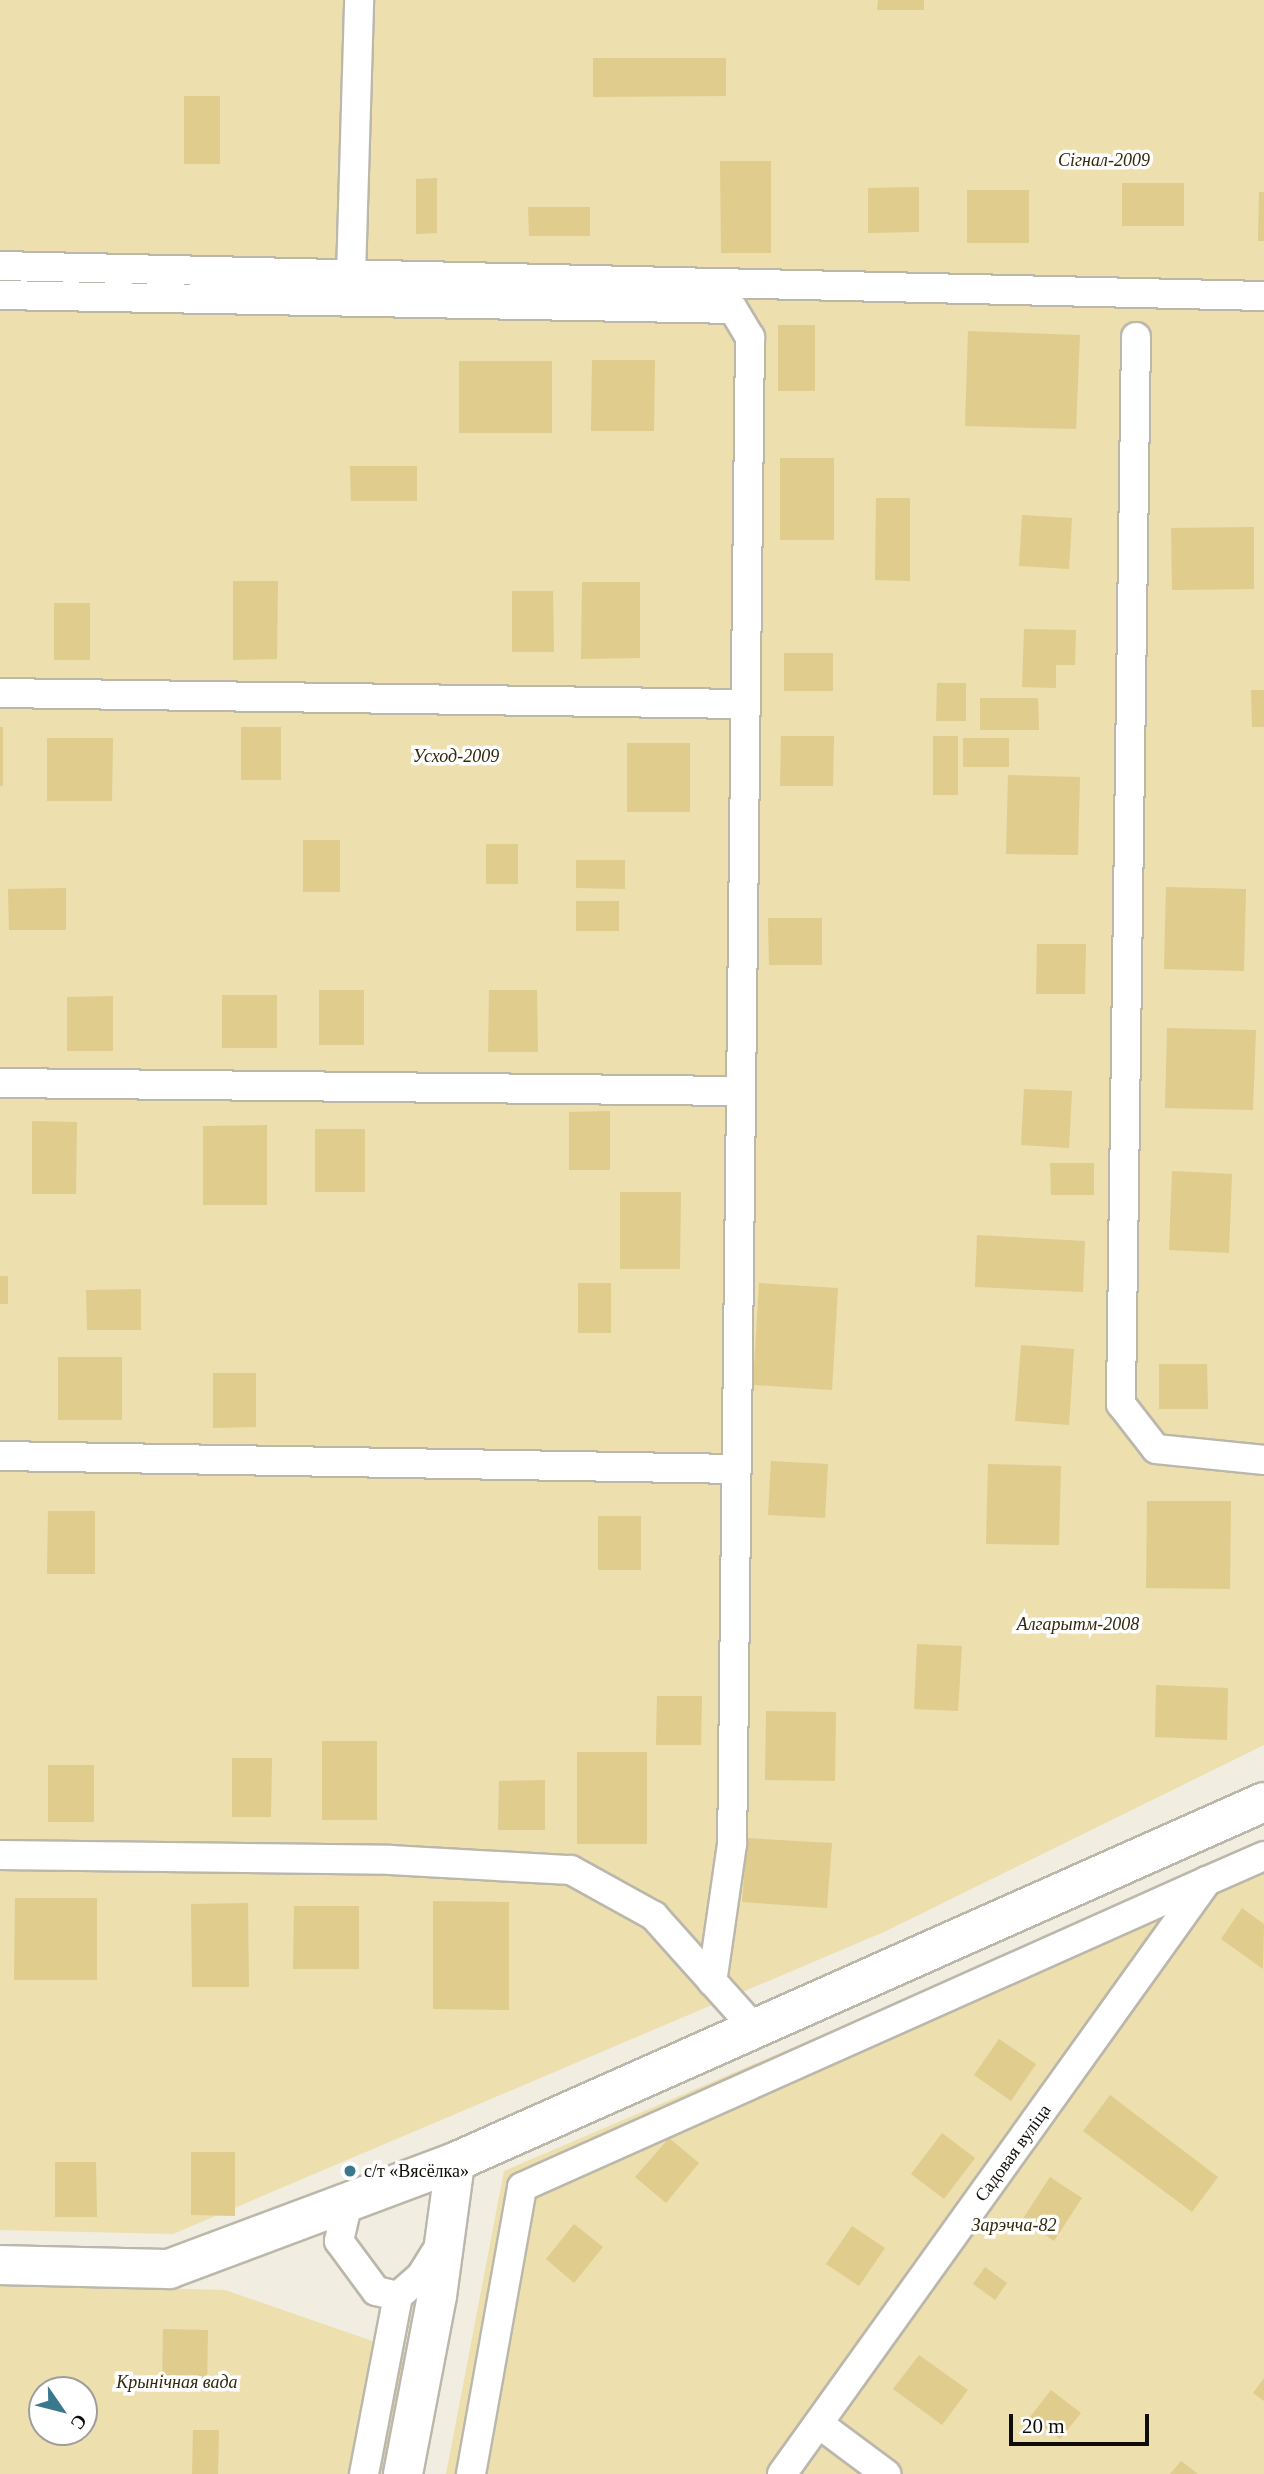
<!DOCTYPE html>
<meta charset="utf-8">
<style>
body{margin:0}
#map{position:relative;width:1264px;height:2474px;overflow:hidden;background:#f1ede0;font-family:Georgia,serif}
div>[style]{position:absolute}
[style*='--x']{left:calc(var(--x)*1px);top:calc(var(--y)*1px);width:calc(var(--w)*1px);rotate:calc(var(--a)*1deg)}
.green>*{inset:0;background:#eddfae}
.building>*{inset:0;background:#e0cc8c}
.roads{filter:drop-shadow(2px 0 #bbb7ab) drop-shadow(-2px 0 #bbb7ab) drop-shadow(0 2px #bbb7ab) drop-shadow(0 -2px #bbb7ab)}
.lane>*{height:28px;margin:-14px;padding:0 14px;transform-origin:14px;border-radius:14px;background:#fff}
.street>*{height:38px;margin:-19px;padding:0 19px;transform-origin:19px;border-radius:19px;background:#fff}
.dots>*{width:19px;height:19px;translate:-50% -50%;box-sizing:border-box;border:4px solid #fff;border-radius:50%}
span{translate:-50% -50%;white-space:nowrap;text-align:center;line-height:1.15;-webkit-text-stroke:7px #fff;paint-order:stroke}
.park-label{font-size:18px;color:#31290b;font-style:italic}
.street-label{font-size:18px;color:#0e0d08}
.poi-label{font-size:18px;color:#0e0d08}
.left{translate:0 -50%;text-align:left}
.north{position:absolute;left:28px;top:2376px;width:70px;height:70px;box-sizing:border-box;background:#fff;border:2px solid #9f9e9c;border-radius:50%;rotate:125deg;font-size:19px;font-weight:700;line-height:28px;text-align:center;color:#0e0d08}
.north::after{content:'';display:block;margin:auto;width:24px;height:32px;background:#3a788e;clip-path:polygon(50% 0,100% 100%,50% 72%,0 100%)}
.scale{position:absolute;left:1009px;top:2414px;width:140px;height:32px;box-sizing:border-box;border:4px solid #0e0d08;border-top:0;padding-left:9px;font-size:21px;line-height:24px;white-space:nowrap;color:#0e0d08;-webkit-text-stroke:5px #fff;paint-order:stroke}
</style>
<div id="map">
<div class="green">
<i style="clip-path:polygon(0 0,1264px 0,1264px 1745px,886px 1931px,173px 2234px,0 2230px)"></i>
<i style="clip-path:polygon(1264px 1846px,1264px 2474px,446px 2474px,504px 2171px)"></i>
<i style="clip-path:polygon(evenodd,0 2284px,225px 2290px,407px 2353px,384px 2474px,0 2474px,0 2284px,42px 2390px,84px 2390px,84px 2432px,42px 2432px,42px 2390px)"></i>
</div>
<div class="building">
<i style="clip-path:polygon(878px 0,924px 0,924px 10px,877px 10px)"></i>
<i style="clip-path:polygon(593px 58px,726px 58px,726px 96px,593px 97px)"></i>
<i style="clip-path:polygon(184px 96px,220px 96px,220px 164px,184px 164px)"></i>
<i style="clip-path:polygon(720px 161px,771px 161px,771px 253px,721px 253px)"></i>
<i style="clip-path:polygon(437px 178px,437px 233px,416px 234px,416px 179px)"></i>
<i style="clip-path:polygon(1122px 183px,1184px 183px,1184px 226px,1122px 226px)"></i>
<i style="clip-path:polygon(919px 187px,919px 232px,868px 233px,868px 188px)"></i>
<i style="clip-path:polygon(967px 190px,1029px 190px,1029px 243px,967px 243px)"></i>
<i style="clip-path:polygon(1259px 192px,1264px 192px,1264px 241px,1258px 241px)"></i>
<i style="clip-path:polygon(528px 207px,590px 207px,590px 236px,529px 236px)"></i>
<i style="clip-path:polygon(778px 325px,815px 325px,815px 391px,778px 391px)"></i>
<i style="clip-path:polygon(968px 331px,1080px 335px,1076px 429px,965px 426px)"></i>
<i style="clip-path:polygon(592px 360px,655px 360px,654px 431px,591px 431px)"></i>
<i style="clip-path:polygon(459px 361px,552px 361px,552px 433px,459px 433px)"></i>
<i style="clip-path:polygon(780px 458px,834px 458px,834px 540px,780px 540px)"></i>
<i style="clip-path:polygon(350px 466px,417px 466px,417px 501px,351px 501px)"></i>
<i style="clip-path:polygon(876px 498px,910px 498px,910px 581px,875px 580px)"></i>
<i style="clip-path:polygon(1022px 515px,1072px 518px,1069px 569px,1019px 566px)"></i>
<i style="clip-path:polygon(1254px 527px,1254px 589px,1172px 590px,1171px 528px)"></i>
<i style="clip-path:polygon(233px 581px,278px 581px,277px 659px,233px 660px)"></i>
<i style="clip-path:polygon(582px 582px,640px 582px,640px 658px,581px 659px)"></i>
<i style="clip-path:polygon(512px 591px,553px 591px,554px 652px,512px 652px)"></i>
<i style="clip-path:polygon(54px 603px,90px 603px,90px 660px,54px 660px)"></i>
<i style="clip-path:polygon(1024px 629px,1076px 630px,1075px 665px,1056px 665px,1056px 688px,1022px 687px)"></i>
<i style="clip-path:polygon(784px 653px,833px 653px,833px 691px,784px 691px)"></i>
<i style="clip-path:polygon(937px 683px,966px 683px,966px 721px,936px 721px)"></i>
<i style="clip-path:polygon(1251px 690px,1264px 690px,1264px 727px,1252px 727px)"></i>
<i style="clip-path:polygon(980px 698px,1038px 698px,1039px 730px,980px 730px)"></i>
<i style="clip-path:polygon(0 727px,3px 727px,3px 786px,0 786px)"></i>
<i style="clip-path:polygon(241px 727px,281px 727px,281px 780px,241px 780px)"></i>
<i style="clip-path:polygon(781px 736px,834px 736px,833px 786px,780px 786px)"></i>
<i style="clip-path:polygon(933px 736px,958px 736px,958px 795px,933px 795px)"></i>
<i style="clip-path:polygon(47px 738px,113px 738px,112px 801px,47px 801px)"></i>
<i style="clip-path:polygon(963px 738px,1009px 738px,1009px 767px,963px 767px)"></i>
<i style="clip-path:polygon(627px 743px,690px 743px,690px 812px,627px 812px)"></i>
<i style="clip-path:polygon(1008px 775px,1080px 777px,1078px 855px,1006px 854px)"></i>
<i style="clip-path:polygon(303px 840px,340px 840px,340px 892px,303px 892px)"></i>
<i style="clip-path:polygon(486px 844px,518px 844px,518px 884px,486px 884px)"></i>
<i style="clip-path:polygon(576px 860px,625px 860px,625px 889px,576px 888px)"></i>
<i style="clip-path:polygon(1166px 887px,1246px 889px,1244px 971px,1164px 969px)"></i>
<i style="clip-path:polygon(66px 888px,66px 930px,9px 930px,8px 889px)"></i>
<i style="clip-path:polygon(576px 901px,619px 901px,619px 931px,576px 931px)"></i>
<i style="clip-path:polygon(768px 918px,822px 918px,822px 965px,769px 965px)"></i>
<i style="clip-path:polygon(1037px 944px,1086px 944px,1085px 994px,1036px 994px)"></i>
<i style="clip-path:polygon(319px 990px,364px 990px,364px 1045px,319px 1045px)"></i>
<i style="clip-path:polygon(489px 990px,537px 990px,538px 1052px,488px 1052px)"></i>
<i style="clip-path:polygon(222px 995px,277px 995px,277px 1048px,222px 1048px)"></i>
<i style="clip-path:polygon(113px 996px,113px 1051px,67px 1051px,67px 997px)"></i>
<i style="clip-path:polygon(1167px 1028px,1256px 1030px,1253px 1110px,1165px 1108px)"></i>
<i style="clip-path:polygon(1024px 1089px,1072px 1091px,1069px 1148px,1021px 1145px)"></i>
<i style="clip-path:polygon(610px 1111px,610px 1170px,569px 1170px,569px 1112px)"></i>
<i style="clip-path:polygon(32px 1121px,77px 1122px,76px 1194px,32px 1194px)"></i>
<i style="clip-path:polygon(267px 1125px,267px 1205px,203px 1205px,203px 1126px)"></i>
<i style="clip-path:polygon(315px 1129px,365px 1129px,365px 1192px,315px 1192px)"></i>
<i style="clip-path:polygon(1050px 1163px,1094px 1163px,1094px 1195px,1051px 1195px)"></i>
<i style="clip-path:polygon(1172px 1171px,1232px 1174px,1229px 1253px,1169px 1250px)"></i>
<i style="clip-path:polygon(620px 1192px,681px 1192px,680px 1269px,620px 1269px)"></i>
<i style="clip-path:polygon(977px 1235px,1085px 1241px,1083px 1292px,975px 1287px)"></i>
<i style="clip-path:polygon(0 1276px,8px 1276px,8px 1304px,0 1304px)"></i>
<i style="clip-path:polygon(578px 1283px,611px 1283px,611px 1333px,578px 1333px)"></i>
<i style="clip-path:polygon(759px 1283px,838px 1288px,832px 1390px,753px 1385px)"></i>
<i style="clip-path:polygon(141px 1289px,141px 1330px,87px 1330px,86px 1290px)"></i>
<i style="clip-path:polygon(1021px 1345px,1074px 1349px,1069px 1425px,1015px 1421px)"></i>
<i style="clip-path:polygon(58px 1357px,122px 1357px,122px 1420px,58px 1420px)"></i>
<i style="clip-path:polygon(1159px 1364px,1207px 1364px,1208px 1409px,1159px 1409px)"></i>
<i style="clip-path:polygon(213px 1373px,256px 1373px,256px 1427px,213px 1428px)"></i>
<i style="clip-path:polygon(771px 1461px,828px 1464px,825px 1518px,768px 1515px)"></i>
<i style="clip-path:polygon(988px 1464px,1061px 1466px,1059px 1545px,986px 1544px)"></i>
<i style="clip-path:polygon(1147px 1501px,1231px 1501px,1230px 1589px,1146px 1588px)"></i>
<i style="clip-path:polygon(48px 1511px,95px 1511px,95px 1574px,47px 1574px)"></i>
<i style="clip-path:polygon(598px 1516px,641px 1516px,641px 1570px,598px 1570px)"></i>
<i style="clip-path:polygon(917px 1644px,962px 1646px,958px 1711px,914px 1709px)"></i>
<i style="clip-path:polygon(1156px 1685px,1228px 1688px,1227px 1740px,1155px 1737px)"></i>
<i style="clip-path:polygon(657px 1696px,702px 1696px,701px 1745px,656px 1745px)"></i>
<i style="clip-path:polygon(766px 1711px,836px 1712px,835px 1781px,765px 1780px)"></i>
<i style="clip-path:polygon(322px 1741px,377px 1741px,377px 1820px,322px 1820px)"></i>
<i style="clip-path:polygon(577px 1752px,647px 1752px,647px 1844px,577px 1844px)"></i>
<i style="clip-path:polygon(232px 1758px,272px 1758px,271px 1817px,232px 1817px)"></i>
<i style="clip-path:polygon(48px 1765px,94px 1765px,94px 1822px,48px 1822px)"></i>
<i style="clip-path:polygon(545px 1780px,545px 1830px,498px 1830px,499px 1781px)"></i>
<i style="clip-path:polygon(747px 1838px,832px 1843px,827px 1908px,742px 1902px)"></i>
<i style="clip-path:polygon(15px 1898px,97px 1898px,97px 1980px,14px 1980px)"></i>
<i style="clip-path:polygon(433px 1901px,509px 1902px,509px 2010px,433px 2009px)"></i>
<i style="clip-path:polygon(248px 1903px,249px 1987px,192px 1987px,191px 1904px)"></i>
<i style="clip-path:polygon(294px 1906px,359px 1906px,359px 1969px,293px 1969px)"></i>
<i style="clip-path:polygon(1242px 1908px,1264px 1924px,1263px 1969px,1221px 1939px)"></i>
<i style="clip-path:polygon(999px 2039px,1036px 2064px,1011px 2101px,974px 2075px)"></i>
<i style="clip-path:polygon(1110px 2095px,1218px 2177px,1192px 2212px,1083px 2131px)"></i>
<i style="clip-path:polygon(942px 2133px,975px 2158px,944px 2199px,911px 2174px)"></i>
<i style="clip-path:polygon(669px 2138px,699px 2163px,666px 2203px,635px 2177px)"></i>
<i style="clip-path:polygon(191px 2152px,235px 2152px,235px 2216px,191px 2215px)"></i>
<i style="clip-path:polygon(55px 2162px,96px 2162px,97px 2217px,55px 2217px)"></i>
<i style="clip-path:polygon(1050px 2177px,1082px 2198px,1054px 2241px,1022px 2220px)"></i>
<i style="clip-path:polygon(574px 2224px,603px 2247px,574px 2283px,546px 2259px)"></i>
<i style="clip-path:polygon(852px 2226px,885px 2248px,859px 2286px,826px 2264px)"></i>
<i style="clip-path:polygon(985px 2267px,1007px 2283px,995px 2300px,973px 2284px)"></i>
<i style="clip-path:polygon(163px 2329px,208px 2330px,207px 2386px,162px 2386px)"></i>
<i style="clip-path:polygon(919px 2355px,968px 2390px,942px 2425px,893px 2389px)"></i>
<i style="clip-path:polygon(1264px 2378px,1264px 2401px,1253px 2393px)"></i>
<i style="clip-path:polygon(1051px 2390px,1081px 2413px,1060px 2439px,1030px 2417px)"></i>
<i style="clip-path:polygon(193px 2430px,219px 2430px,218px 2474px,192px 2474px)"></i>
<i style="clip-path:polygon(1181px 2461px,1198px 2474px,1170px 2474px)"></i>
</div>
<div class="roads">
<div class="lane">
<i style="--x:0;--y:266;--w:1264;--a:1.36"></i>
<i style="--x:351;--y:275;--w:275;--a:-88.3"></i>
<i style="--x:0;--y:295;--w:733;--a:1.09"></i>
<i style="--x:733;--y:309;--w:33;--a:59"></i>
<i style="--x:750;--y:337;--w:1507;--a:90.68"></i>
<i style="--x:732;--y:1844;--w:139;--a:98.2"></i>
<i style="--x:1136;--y:337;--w:1067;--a:90.81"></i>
<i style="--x:1121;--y:1404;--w:57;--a:52.1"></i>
<i style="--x:1156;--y:1449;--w:109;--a:5.8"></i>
<i style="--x:0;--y:693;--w:745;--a:0.85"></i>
<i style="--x:0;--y:1083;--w:740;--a:0.62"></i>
<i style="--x:0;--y:1456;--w:736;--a:1.01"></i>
<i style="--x:0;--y:1855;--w:390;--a:0.7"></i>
<i style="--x:390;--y:1860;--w:181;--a:3.2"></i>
<i style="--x:571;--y:1870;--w:95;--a:29"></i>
<i style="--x:654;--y:1916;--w:150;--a:48.2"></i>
<i style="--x:348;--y:2202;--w:40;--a:103"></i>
<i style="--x:339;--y:2241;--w:62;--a:53.5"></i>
<i style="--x:376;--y:2291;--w:23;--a:13"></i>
<i style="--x:398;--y:2296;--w:30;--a:-41"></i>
<i style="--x:421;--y:2276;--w:38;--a:-58"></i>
<i style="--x:819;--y:2424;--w:84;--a:36.7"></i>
<i style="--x:364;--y:2474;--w:181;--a:-79.2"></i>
<i style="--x:471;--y:2474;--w:291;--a:-79.9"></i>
<i style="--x:522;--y:2187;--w:750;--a:-24.07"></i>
<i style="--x:782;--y:2474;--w:730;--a:-54.37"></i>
<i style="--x:1207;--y:1881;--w:62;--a:-23.7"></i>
</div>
<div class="street">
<i style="--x:0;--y:2265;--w:169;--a:1.4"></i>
<i style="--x:169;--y:2269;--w:305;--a:-20.5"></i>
<i style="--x:455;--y:2162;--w:885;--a:-23.99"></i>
<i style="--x:403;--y:2474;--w:181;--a:-79.2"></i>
<i style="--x:437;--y:2296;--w:135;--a:-82.3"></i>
</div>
</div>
<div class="dots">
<i style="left:350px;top:2171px;background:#3a788e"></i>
</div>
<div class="park-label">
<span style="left:1104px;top:160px">Сігнал-2009</span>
<span style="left:456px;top:756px">Усход-2009</span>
<span style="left:1078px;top:1624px">Алгарытм-2008</span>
<span style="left:1014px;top:2225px">Зарэчча-82</span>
<span style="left:177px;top:2382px">Крынічная вада</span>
</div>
<div class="street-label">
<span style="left:1013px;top:2153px;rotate:-54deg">Садовая вуліца</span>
</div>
<div class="poi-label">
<span class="left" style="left:364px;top:2171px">с/т «Вясёлка»</span>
</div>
<div class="north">С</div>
<div class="scale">20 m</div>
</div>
